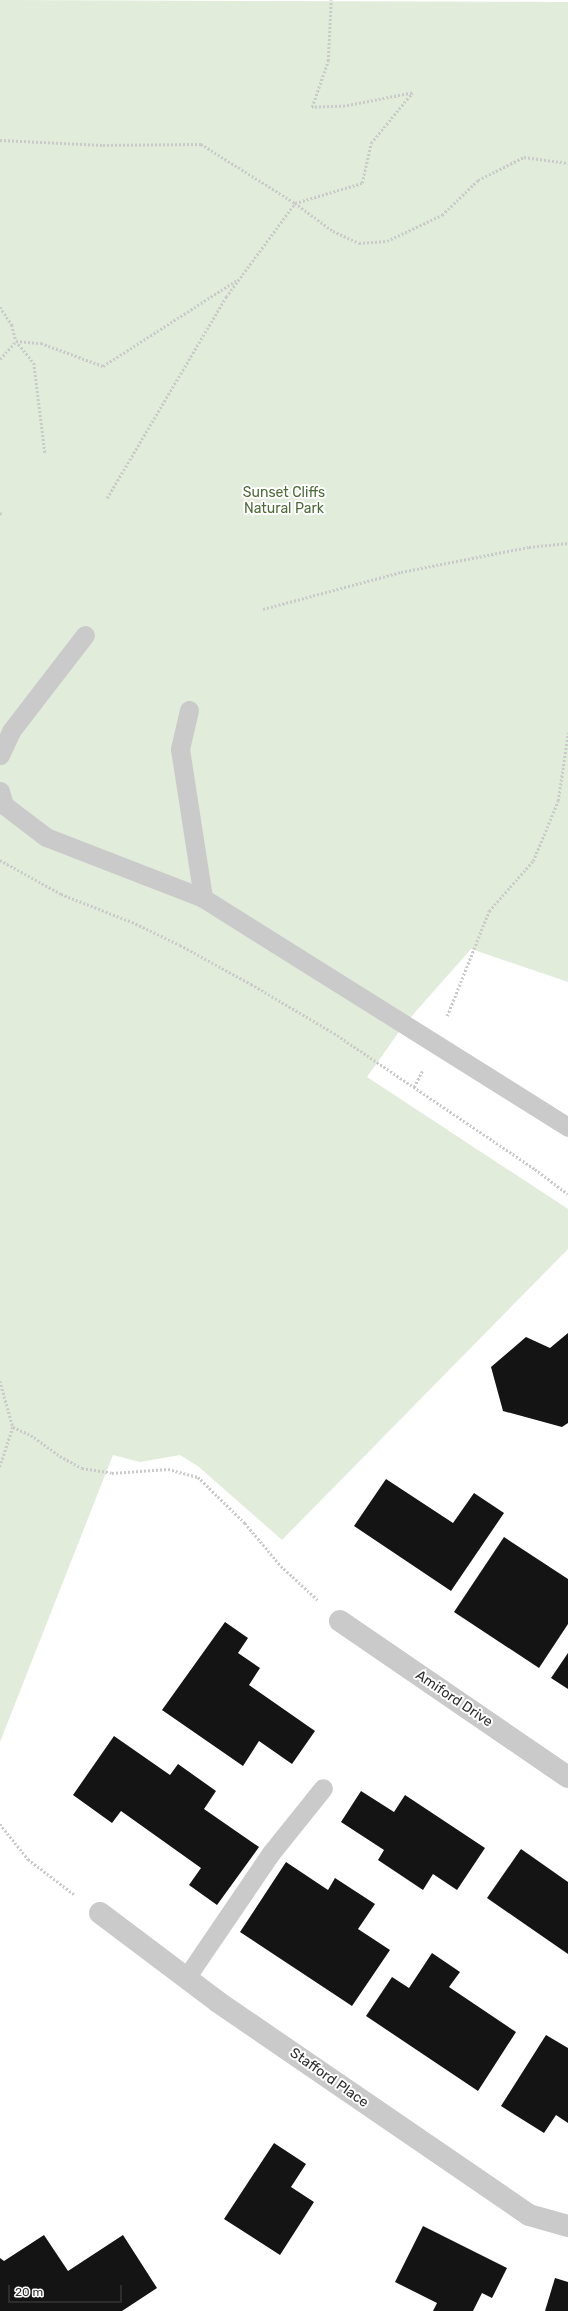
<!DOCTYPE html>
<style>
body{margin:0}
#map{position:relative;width:568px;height:2311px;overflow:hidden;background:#fff;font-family:Rubik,sans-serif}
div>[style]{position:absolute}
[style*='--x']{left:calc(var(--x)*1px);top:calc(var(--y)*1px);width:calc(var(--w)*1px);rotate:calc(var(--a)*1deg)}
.green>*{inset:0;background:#e2ecda}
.building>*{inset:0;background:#141414}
.path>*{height:2.5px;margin-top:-1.25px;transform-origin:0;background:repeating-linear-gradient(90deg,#cacaca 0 2px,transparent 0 4px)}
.service>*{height:19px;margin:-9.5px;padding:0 9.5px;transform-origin:9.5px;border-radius:9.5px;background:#cacaca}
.minor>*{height:22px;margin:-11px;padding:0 11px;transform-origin:11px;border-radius:11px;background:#cacaca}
span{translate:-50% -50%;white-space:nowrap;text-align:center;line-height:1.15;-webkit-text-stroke:4px #fff;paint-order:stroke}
.park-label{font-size:14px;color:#4d6b38}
.street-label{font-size:14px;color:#2d2d2d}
.scale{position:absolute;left:8px;top:2285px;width:114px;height:18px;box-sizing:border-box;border:2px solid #2d2d2d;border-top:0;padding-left:5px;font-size:12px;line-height:14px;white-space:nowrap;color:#2d2d2d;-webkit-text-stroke:3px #fff;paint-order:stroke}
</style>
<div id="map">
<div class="green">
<i style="clip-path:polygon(0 0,568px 2px,568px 982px,471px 949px,403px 1026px,367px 1077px,568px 1209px,568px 1249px,282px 1540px,199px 1467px,180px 1455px,140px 1462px,113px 1455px,0 1742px)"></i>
</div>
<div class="building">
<i style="clip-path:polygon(568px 1333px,568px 1423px,562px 1427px,503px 1411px,491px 1367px,526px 1337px,550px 1348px)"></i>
<i style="clip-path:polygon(386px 1479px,453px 1523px,474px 1493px,504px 1513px,451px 1591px,354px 1526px)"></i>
<i style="clip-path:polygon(504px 1537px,568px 1579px,568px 1624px,539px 1668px,454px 1612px)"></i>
<i style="clip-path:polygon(225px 1622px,248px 1638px,238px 1653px,260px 1668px,249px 1685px,315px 1731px,292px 1764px,259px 1741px,243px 1766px,162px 1710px)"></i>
<i style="clip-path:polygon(568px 1653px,568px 1689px,551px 1678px)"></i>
<i style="clip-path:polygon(114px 1736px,170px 1775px,178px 1764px,216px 1791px,204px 1809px,259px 1847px,217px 1905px,189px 1885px,201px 1868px,121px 1811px,112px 1823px,73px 1795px)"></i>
<i style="clip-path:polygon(361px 1791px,394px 1812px,405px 1795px,485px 1848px,457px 1890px,433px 1874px,423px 1890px,378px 1860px,384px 1850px,341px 1822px)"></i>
<i style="clip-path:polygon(521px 1849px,568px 1882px,568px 1954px,487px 1898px)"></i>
<i style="clip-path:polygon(286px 1862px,328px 1890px,335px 1878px,375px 1904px,358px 1929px,390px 1950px,352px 2006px,240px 1932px)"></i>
<i style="clip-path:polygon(432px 1953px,460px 1972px,449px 1987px,516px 2032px,478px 2091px,366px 2016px,392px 1977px,409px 1988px)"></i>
<i style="clip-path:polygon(546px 2035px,568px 2048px,568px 2123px,556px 2115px,544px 2133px,501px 2106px)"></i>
<i style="clip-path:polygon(274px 2143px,306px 2164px,291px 2187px,314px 2202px,280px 2255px,224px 2219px)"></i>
<i style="clip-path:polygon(423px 2226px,507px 2268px,492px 2298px,482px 2293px,473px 2311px,433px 2311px,437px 2303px,395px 2282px)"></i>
<i style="clip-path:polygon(44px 2235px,68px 2271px,123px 2235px,157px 2288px,122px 2311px,0 2311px,0 2258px,4px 2261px)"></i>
<i style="clip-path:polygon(555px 2278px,568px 2282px,568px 2311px,545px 2311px)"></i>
</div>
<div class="path">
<i style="--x:0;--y:140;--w:103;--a:2.8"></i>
<i style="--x:103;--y:145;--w:98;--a:-0.6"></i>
<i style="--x:201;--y:144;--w:111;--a:32.1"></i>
<i style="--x:295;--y:203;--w:70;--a:-16.6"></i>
<i style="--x:362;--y:183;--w:41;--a:-77.3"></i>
<i style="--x:371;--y:143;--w:65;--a:-50.6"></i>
<i style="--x:412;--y:93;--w:68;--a:169"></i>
<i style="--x:345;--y:106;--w:33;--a:178"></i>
<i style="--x:312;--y:107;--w:49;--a:-70.8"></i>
<i style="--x:328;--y:61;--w:61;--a:-87.2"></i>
<i style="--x:0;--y:307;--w:22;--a:56"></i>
<i style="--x:12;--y:325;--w:16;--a:76"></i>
<i style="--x:16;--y:341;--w:28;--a:51"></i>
<i style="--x:34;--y:363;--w:91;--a:83"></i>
<i style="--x:0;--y:359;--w:24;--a:-48"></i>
<i style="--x:16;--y:341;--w:25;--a:5"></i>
<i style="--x:41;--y:343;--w:66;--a:20.4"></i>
<i style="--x:103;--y:366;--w:159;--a:-32.7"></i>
<i style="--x:107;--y:498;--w:234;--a:-59.4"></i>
<i style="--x:226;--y:297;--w:117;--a:-53.7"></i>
<i style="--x:295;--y:203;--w:47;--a:36.4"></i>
<i style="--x:333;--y:231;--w:29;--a:25"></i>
<i style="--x:359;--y:243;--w:28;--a:-4"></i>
<i style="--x:387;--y:241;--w:61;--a:-25.3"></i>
<i style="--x:442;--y:215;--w:50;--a:-44.2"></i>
<i style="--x:478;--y:180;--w:51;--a:-26.6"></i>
<i style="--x:524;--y:157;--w:44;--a:7.8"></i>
<i style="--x:0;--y:513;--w:2;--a:27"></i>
<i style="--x:263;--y:609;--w:143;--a:-15"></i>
<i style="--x:401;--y:572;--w:130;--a:-11.1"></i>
<i style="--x:529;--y:547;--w:39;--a:-6"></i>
<i style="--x:0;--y:860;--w:70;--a:29.1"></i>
<i style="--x:61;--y:894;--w:76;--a:21.5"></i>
<i style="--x:132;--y:922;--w:53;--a:25.6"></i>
<i style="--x:180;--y:945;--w:81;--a:28.8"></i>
<i style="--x:251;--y:984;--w:96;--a:30.6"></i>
<i style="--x:334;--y:1033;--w:243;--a:34.1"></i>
<i style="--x:535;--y:1169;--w:41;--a:37.1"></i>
<i style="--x:447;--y:1016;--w:113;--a:-68.2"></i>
<i style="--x:489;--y:911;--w:67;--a:-48.7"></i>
<i style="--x:533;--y:861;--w:65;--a:-67.4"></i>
<i style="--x:558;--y:801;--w:69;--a:-81.6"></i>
<i style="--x:414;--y:1087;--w:18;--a:-63"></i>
<i style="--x:0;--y:1381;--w:48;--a:74.2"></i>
<i style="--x:13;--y:1427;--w:42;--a:108"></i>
<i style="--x:13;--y:1427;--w:20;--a:24"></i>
<i style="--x:31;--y:1435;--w:36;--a:36"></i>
<i style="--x:60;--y:1456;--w:25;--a:29"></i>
<i style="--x:82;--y:1468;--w:30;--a:9"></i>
<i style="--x:112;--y:1473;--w:56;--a:-4.1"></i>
<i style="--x:168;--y:1469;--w:31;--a:15"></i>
<i style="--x:198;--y:1477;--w:66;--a:44.4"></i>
<i style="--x:245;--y:1523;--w:56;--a:50.1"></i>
<i style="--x:281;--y:1566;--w:50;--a:42.6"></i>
<i style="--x:0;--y:1824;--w:45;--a:51.3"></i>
<i style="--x:28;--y:1859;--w:59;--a:37.5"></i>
</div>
<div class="service">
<i style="--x:189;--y:710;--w:40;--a:103"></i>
<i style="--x:180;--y:749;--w:151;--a:81.2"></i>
<i style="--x:0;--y:755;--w:26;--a:-65"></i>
<i style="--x:11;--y:731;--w:121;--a:-52.4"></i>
<i style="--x:0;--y:791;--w:15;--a:74"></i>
<i style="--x:4;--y:805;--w:53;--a:37.3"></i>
<i style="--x:46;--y:837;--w:168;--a:21.2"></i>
<i style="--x:203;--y:898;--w:431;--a:32.1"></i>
<i style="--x:186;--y:1978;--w:151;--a:-55.8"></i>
<i style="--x:271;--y:1853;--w:83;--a:-51.3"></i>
</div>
<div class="minor">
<i style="--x:340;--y:1621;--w:276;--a:34.4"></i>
<i style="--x:100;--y:1913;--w:148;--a:37"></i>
<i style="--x:218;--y:2002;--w:377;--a:34.4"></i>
<i style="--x:529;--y:2215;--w:41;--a:15.8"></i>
</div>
<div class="park-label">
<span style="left:284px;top:501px">Sunset Cliffs<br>Natural Park</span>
</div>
<div class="street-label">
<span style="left:454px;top:1699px;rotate:34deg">Amiford Drive</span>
<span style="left:329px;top:2078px;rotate:35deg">Stafford Place</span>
</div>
<div class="scale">20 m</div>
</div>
